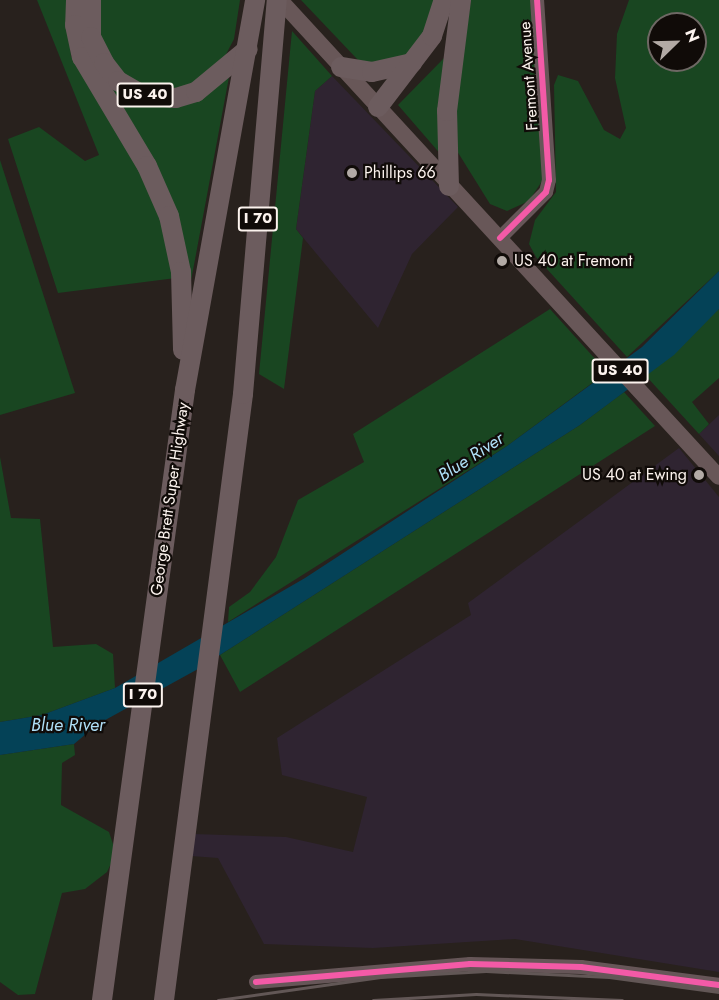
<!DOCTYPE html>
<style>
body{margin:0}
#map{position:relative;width:719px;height:1000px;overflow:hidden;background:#28211d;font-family:Jost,sans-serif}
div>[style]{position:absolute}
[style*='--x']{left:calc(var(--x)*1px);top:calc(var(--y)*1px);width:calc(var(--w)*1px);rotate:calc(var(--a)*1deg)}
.industrial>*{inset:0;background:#2f2431}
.green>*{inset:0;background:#194621}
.water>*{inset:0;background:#044257}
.minor>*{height:14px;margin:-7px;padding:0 7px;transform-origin:7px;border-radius:7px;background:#665658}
.major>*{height:16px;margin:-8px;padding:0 8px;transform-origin:8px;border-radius:8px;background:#685758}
.highway>*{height:20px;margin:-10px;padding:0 10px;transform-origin:10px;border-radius:10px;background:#6c5c5e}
.rail>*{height:3px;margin:-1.5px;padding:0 1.5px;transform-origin:1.5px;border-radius:1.5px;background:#625756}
.cycleway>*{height:6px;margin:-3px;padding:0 3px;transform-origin:3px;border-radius:3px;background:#f35aa7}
.dots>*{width:16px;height:16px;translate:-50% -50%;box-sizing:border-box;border:3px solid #100b08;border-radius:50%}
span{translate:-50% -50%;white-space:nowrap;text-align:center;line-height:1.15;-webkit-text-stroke:4.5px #100b08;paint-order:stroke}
.shield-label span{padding:2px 4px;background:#100b08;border:2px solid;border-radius:4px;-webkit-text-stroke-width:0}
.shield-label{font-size:15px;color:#fcf3ee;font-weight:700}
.street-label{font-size:16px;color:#fcf3ee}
.poi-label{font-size:16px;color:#fcf3ee}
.left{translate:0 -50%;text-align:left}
.right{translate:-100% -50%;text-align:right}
.water-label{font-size:18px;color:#afdff7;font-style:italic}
.north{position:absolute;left:647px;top:12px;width:60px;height:60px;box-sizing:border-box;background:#100b08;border:2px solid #6e6864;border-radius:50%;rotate:67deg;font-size:16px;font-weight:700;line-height:24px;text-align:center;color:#fcf3ee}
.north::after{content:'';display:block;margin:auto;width:21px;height:27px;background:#b2aaa5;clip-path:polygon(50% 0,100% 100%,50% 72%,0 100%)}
</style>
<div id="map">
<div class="industrial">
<i style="clip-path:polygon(332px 76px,458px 207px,412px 254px,378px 328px,296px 229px,315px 91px)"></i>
<i style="clip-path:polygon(719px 415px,719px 456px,699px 434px)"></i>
<i style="clip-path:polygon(679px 448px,719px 497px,719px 972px,515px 939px,373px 948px,264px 944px,218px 858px,191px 856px,193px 834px,286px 837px,353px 852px,367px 797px,282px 775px,277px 738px,471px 615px,468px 603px)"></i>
</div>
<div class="green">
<i style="clip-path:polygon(37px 0,67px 0,71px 56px,117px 128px,158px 207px,176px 278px,58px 293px,8px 139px,39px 127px,85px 161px,99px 155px)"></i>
<i style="clip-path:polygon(100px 0,240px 0,234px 39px,222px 62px,184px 91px,142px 88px,114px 67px,98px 34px)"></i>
<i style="clip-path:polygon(301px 0,435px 0,425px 31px,405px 57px,384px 65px,358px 60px)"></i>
<i style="clip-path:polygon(471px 0,532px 0,544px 178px,529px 201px,507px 211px,490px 204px,457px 151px,453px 116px)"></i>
<i style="clip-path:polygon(evenodd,629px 0,719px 0,719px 271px,627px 357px,536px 257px,529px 244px,535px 220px,556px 192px,554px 85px,558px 75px,578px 81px,604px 130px,620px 139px,626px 128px,615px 78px,617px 34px,629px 0,659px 24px,695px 24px,695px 60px,659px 60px,659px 24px)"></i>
<i style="clip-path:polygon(292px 31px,332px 76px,315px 91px,296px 229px,303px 238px,284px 389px,259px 374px)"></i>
<i style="clip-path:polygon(448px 54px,443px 157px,398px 105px)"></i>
<i style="clip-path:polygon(107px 77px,197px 100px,229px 77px,188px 297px,183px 260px)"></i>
<i style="clip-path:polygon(0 160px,75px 393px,0 415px)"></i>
<i style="clip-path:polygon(550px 309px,607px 372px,507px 446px,228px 622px,229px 607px,250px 592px,276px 557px,298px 500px,364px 462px,353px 434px)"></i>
<i style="clip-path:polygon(719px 309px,719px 378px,692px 402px,709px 424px,699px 434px,646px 376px)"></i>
<i style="clip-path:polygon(624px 392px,655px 426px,240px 692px,220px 655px,580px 425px)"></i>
<i style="clip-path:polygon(0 457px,11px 518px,40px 519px,53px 647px,96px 644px,113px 654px,115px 688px,42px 715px,0 722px)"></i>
<i style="clip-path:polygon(74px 744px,75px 755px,62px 763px,61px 805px,109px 832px,116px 853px,107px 872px,85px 889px,62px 893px,35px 994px,18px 995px,0 982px,0 755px)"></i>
</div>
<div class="water">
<i style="clip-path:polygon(719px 271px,719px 309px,674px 355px,580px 425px,198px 669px,98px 724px,74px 744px,0 755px,0 722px,42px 715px,115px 688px,305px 578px,507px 446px,642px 347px)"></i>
</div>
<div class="minor">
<i style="--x:500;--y:238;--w:65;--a:-45"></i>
<i style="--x:546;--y:192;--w:12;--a:-76"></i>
<i style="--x:549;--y:180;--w:180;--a:-93.8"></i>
<i style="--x:256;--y:982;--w:215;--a:-4.8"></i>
<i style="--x:470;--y:964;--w:111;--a:1.5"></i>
<i style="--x:581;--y:967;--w:139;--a:7.4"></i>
</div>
<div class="major">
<i style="--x:280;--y:0;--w:648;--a:47.38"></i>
</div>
<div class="highway">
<i style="--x:76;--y:0;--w:25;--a:92"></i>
<i style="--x:75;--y:25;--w:33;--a:78"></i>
<i style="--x:82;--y:57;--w:127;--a:59.2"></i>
<i style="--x:147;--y:166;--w:55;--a:66.3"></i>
<i style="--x:169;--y:216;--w:57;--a:77.9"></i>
<i style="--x:181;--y:272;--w:78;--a:88.5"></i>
<i style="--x:91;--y:0;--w:37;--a:90"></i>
<i style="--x:91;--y:37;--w:29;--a:63"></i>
<i style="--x:104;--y:63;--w:23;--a:52"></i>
<i style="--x:118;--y:81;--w:28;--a:30"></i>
<i style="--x:142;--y:95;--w:34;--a:5"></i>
<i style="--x:176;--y:98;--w:21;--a:-17"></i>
<i style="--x:196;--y:92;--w:67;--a:-39.6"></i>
<i style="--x:341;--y:67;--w:31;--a:9"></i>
<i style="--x:372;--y:72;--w:41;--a:-12.7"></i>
<i style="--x:378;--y:107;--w:89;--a:-52.7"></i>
<i style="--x:432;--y:36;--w:38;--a:-72"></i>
<i style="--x:449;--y:186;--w:75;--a:-91.5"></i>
<i style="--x:447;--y:111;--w:112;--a:-82.8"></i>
<i style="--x:102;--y:1000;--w:616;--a:-82.25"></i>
<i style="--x:185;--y:390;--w:396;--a:-79.8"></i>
<i style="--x:164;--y:1000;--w:611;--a:-82.57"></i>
<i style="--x:243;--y:394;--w:395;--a:-85.1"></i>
</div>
<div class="rail">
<i style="--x:218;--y:1000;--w:164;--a:-8.1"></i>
<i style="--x:380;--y:977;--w:106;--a:-3.2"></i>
<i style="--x:486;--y:971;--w:123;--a:2.8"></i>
<i style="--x:609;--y:977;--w:111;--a:7.8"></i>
<i style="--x:373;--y:1000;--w:103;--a:-3.3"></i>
<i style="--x:476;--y:994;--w:146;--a:2.4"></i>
</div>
<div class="cycleway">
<i style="--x:500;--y:238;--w:65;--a:-45"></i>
<i style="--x:546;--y:192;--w:12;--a:-76"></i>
<i style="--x:549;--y:180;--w:180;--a:-93.8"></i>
<i style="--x:256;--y:982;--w:215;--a:-4.8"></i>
<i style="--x:470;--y:964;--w:111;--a:1.5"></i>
<i style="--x:581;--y:967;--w:139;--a:7.4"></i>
</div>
<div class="dots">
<i style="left:352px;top:173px;background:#b2aaa5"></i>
<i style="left:502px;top:261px;background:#b2aaa5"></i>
<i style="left:699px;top:475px;background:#b2aaa5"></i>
</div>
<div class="shield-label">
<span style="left:145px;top:95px">US 40</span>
<span style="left:258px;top:219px">I 70</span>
<span style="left:620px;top:371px">US 40</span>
<span style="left:143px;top:695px">I 70</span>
</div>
<div class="street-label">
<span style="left:529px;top:76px;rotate:-94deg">Fremont Avenue</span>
<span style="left:170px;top:499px;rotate:-82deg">George Brett Super Highway</span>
</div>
<div class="poi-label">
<span class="left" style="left:364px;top:173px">Phillips 66</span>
<span class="left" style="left:514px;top:261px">US 40 at Fremont</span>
<span class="right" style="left:687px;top:475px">US 40 at Ewing</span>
</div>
<div class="water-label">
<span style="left:471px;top:457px;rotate:-33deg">Blue River</span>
<span style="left:68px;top:725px">Blue River</span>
</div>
<div class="north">N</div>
</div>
